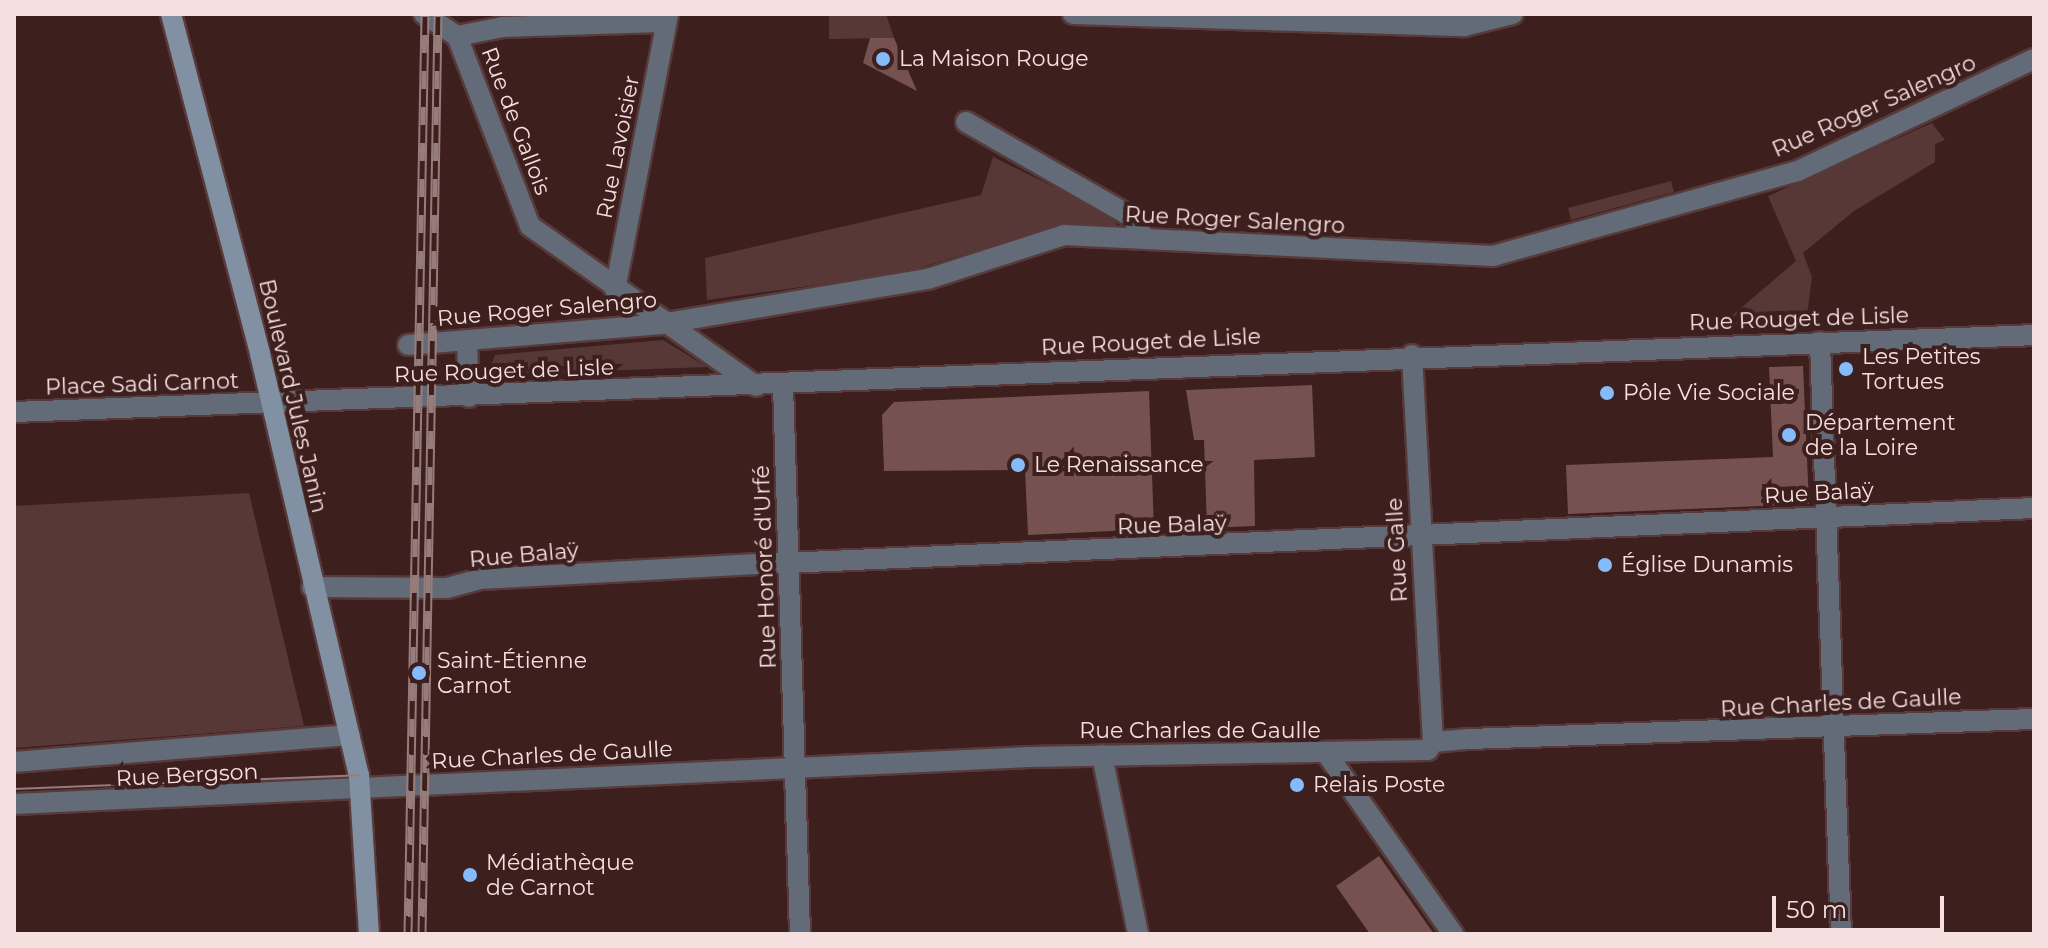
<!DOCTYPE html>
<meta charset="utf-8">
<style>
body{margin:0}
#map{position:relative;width:2048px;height:948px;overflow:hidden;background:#3d1f1e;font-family:Montserrat,sans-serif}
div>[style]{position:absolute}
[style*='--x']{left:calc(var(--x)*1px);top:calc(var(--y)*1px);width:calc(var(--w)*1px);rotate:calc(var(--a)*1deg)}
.green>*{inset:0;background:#583837}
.building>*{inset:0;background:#755250}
.roads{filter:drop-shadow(2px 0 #573a39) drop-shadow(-2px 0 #573a39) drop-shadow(0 2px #573a39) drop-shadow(0 -2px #573a39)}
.street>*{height:20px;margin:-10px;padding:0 10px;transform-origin:10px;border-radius:10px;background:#626b77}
.secondary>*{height:20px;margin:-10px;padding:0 10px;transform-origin:10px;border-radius:10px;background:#8290a3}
.tram>*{height:2px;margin:-1px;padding:0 1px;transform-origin:1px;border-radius:1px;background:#967c7b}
.rail>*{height:9px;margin-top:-4.5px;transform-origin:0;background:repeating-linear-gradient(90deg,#3d1f1e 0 18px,#967c7b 0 36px);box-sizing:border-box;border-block:2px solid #967c7b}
.dots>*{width:22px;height:22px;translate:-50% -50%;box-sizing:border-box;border:4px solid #3d1f1e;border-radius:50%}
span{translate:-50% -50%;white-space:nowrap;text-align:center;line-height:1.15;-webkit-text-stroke:8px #3d1f1e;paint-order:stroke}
.poi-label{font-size:22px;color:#f6e0df}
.left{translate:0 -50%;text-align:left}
.street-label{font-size:22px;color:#f6e0df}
.frame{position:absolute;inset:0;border:16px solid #f6e0df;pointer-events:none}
.scale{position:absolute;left:1772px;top:896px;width:172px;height:36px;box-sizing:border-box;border:4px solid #f6e0df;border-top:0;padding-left:10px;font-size:24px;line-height:28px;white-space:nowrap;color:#f6e0df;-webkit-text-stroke:6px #3d1f1e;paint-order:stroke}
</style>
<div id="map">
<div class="green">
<i style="clip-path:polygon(829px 14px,886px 14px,894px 38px,829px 39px)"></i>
<i style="clip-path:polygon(1932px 123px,1945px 140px,1935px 144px,1935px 162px,1854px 211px,1803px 253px,1812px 277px,1806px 323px,1721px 325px,1796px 261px,1768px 196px)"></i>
<i style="clip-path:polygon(993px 157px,1117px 218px,1116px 226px,1064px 224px,902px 273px,707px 300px,705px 258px,981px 195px)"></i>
<i style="clip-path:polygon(1671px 181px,1674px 192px,1571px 220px,1568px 208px)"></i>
<i style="clip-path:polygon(663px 340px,707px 367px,487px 375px,495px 355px)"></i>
<i style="clip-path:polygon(249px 493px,304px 726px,14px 748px,14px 506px)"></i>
</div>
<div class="building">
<i style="clip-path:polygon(870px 38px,894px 38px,917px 91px,863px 63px)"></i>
<i style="clip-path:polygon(1803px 366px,1809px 504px,1568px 514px,1566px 465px,1773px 457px,1769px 367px)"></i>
<i style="clip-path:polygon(1312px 385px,1315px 457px,1254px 460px,1255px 526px,1207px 528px,1204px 440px,1194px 440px,1186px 390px)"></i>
<i style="clip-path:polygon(1149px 391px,1154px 529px,1028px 535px,1025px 470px,884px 471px,882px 415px,894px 402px)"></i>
<i style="clip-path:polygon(1379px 856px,1434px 934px,1370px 934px,1336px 886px)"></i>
</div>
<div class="roads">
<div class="street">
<i style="--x:424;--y:14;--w:40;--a:34"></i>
<i style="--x:457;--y:36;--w:204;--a:69"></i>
<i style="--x:530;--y:226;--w:277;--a:35.3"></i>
<i style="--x:1073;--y:14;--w:391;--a:1.8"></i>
<i style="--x:1464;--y:26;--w:50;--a:-13.8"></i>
<i style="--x:457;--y:36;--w:47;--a:-11.1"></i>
<i style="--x:503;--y:27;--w:163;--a:-1.8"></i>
<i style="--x:966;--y:122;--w:191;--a:29.8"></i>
<i style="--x:1132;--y:217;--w:24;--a:60"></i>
<i style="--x:615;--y:290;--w:281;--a:-79.1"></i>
<i style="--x:467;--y:342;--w:55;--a:87.9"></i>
<i style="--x:1820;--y:342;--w:592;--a:87.97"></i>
<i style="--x:408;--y:345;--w:254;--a:-4.7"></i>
<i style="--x:661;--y:324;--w:271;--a:-9.6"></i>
<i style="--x:928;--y:279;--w:143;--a:-17.9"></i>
<i style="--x:1064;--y:235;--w:430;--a:2.8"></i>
<i style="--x:1493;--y:256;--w:317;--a:-15.6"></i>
<i style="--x:1798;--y:171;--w:261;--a:-25.4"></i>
<i style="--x:1412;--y:355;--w:388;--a:86.9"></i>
<i style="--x:783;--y:384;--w:550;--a:88.23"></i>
<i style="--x:14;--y:412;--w:2021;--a:-2.18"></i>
<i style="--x:312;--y:587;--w:135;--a:0.4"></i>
<i style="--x:447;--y:588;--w:35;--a:-15"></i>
<i style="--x:481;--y:579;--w:281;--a:-3.1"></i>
<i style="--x:762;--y:564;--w:1273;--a:-2.52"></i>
<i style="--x:1327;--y:754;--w:220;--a:55"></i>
<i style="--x:1102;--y:755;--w:183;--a:78.6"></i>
<i style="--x:14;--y:762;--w:337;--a:-4.6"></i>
<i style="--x:14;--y:804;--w:1016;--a:-2.65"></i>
<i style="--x:1029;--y:757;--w:399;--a:-1"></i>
<i style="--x:1428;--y:750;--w:9;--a:-58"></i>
<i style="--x:1433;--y:742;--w:36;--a:-5"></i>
<i style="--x:1469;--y:739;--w:565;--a:-2.03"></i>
</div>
<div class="secondary">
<i style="--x:171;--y:14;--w:351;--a:75.3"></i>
<i style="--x:260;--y:354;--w:432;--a:76.8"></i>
<i style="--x:359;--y:775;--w:159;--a:86.4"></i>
</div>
</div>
<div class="tram">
<i style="--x:14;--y:789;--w:345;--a:-2.3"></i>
</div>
<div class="rail">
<i style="--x:408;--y:934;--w:920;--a:-88.94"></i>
<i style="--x:422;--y:934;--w:920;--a:-89"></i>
</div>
<div class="dots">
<i style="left:883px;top:59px;background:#86bbfb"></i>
<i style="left:1846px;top:369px;background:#86bbfb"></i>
<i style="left:1607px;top:393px;background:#86bbfb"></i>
<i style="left:1789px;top:435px;background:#86bbfb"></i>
<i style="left:1018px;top:465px;background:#86bbfb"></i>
<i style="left:1605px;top:565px;background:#86bbfb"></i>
<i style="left:419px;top:673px;background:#86bbfb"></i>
<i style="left:1297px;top:785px;background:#86bbfb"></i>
<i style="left:470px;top:875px;background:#86bbfb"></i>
</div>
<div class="poi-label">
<span class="left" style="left:899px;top:59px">La Maison Rouge</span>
<span class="left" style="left:1862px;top:369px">Les Petites<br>Tortues</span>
<span class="left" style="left:1623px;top:393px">Pôle Vie Sociale</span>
<span class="left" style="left:1805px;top:435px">Département<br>de la Loire</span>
<span class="left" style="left:1034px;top:465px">Le Renaissance</span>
<span class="left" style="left:1621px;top:565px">Église Dunamis</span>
<span class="left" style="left:437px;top:673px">Saint-Étienne<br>Carnot</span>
<span class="left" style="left:1313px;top:785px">Relais Poste</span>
<span class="left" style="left:486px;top:875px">Médiathèque<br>de Carnot</span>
</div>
<div class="street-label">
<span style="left:1874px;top:106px;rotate:-24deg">Rue Roger Salengro</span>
<span style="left:516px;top:121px;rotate:69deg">Rue de Gallois</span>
<span style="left:618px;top:147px;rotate:-79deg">Rue Lavoisier</span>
<span style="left:1235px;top:220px;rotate:3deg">Rue Roger Salengro</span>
<span style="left:547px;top:309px;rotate:-5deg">Rue Roger Salengro</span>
<span style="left:1799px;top:319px;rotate:-2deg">Rue Rouget de Lisle</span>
<span style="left:1151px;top:342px;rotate:-3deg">Rue Rouget de Lisle</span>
<span style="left:504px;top:371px;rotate:-2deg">Rue Rouget de Lisle</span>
<span style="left:142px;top:384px;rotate:-2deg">Place Sadi Carnot</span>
<span style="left:293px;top:396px;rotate:77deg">Boulevard Jules Janin</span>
<span style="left:1819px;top:493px;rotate:-3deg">Rue Balaÿ</span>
<span style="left:1172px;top:525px;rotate:-2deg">Rue Balaÿ</span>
<span style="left:1397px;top:550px;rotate:-93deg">Rue Galle</span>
<span style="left:524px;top:555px;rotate:-5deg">Rue Balaÿ</span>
<span style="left:765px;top:567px;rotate:-92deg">Rue Honoré d'Urfé</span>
<span style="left:1841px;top:703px;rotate:-3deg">Rue Charles de Gaulle</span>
<span style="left:1200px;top:731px">Rue Charles de Gaulle</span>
<span style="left:552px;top:755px;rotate:-3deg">Rue Charles de Gaulle</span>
<span style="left:187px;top:775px;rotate:-3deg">Rue Bergson</span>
</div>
<div class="frame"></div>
<div class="scale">50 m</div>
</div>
